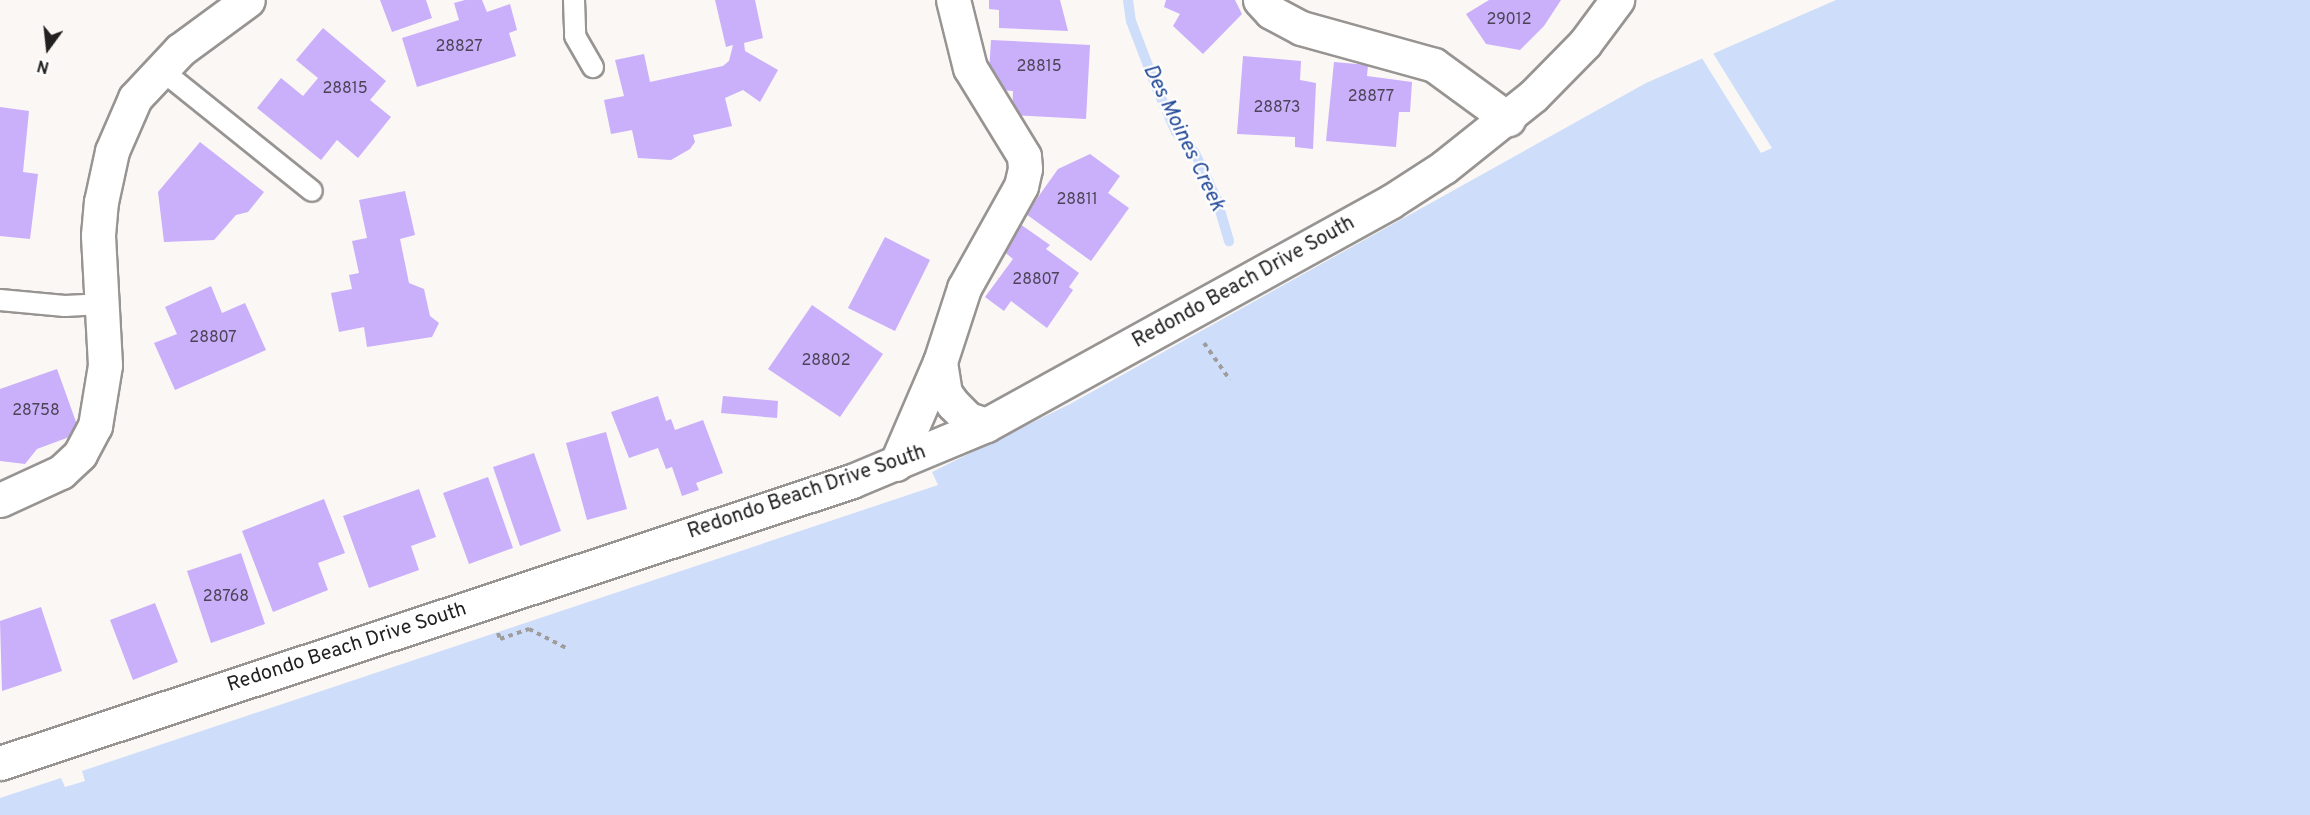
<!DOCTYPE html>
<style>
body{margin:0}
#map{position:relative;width:2310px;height:815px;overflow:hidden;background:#faf7f5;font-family:Overpass,sans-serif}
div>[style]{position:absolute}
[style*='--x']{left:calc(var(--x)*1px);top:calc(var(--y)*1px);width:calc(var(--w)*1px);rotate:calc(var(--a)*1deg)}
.water>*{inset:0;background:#cedefa}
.pier>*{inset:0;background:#faf7f5}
.stream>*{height:10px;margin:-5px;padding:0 5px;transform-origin:5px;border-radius:5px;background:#cedefa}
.building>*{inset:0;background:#caaffa}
.path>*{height:4px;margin-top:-2px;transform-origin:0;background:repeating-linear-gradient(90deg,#9f9d9c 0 4.5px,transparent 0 9px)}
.roads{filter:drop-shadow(2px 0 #979492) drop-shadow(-2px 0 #979492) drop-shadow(0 2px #979492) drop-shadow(0 -2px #979492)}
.lane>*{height:20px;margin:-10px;padding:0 10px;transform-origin:10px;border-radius:10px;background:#fff}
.street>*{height:33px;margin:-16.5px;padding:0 16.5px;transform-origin:16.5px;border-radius:16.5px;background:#fff}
.secondary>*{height:33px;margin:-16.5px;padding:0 16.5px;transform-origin:16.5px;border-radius:16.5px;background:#fff}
span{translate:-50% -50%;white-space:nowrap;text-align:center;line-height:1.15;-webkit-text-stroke:4.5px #fff;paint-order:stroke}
.number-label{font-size:16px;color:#4c4456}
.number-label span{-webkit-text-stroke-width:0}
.street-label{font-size:20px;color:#222020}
.water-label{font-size:21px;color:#234998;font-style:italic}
.north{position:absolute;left:18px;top:18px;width:60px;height:60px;-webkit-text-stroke:4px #fff;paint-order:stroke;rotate:195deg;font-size:16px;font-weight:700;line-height:24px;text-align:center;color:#222020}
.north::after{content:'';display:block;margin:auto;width:21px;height:27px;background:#222020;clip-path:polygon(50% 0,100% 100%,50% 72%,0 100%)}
</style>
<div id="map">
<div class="water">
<i style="clip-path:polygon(1836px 0,2310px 0,2310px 815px,0 815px,0 798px,61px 778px,65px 787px,85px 781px,82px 771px,938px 485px,932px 472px,1070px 404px,1646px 83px)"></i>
</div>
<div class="pier">
<i style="clip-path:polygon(1711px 50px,1772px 148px,1761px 153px,1700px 55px)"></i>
</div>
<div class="stream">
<i style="--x:1128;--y:0;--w:21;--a:82"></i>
<i style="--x:1131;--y:21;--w:67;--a:69.1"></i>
<i style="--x:1155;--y:84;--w:52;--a:66.4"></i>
<i style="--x:1176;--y:132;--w:28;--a:48"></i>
<i style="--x:1195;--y:153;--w:52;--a:64.9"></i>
<i style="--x:1217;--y:200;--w:43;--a:73.7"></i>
</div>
<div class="building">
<i style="clip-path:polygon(380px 0,426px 0,432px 18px,392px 32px)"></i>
<i style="clip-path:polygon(465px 0,482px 0,487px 12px,510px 4px,517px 30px,509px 33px,516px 56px,417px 87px,402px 38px,459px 20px,454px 3px)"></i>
<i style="clip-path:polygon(715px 0,755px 0,763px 38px,744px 43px,745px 51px,778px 70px,760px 102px,743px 90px,725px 98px,732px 126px,693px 135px,695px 142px,690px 149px,671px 160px,638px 158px,632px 130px,611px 134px,604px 100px,624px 96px,615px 60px,644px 54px,650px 82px,723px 66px,729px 61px,733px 45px,726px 47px)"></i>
<i style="clip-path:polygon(989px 0,1060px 0,1068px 31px,999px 28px,999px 10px,989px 9px)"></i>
<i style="clip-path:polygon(1166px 0,1235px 0,1242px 14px,1203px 54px,1173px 26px,1180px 14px,1164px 7px)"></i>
<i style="clip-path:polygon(1489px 0,1561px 0,1544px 26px,1520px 50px,1486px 44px,1466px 14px)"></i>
<i style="clip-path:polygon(323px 28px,386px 81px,370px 100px,391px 117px,358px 158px,337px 140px,321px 160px,257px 108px,281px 78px,303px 96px,318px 78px,296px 60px)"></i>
<i style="clip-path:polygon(991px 40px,1090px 45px,1086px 119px,1012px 115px,1013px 91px,988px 89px)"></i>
<i style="clip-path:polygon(1243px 56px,1301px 61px,1300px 80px,1316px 83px,1313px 149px,1295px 147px,1295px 137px,1237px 134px)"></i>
<i style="clip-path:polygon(1334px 62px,1368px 65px,1367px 76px,1412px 82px,1410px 112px,1399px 112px,1396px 147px,1326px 141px)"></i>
<i style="clip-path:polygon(0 107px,29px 111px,23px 172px,38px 174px,30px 239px,0 236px)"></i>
<i style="clip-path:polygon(200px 142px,264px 192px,248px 212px,236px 215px,214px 240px,164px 242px,158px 192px)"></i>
<i style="clip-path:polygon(1090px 154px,1120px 176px,1108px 193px,1129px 208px,1091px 261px,1026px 214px,1058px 169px)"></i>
<i style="clip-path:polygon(405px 191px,415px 235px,400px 239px,409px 283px,424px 289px,430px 316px,439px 323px,432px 337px,367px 347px,364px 327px,339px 332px,331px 293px,352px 289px,349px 275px,359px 273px,352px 241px,367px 238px,359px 200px)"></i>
<i style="clip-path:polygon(1020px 224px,1050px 245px,1046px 249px,1079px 273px,1069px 287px,1073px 290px,1047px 328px,1011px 301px,1004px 311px,985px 297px,1013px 259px,1002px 250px)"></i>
<i style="clip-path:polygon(885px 237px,930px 260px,895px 331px,848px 308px)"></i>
<i style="clip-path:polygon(211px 286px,222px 313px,245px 303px,266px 350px,175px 390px,154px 343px,177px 334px,165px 307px)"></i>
<i style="clip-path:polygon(812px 305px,883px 354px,840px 417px,768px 369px)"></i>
<i style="clip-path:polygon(57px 369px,80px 433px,37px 449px,25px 464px,0 461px,0 389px)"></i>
<i style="clip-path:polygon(658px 396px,666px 421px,671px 419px,675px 430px,703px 420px,723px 473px,696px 483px,699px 490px,682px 496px,672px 467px,666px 469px,658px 448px,629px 458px,611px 412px)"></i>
<i style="clip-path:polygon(723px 396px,778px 401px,777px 418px,721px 413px)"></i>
<i style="clip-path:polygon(606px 432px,627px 509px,587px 520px,566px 443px)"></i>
<i style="clip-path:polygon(534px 453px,561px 531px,520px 546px,493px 467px)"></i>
<i style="clip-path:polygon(488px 477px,513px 548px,469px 564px,443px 493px)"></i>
<i style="clip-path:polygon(419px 489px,436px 537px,411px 546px,419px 570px,369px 588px,343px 516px)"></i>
<i style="clip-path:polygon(324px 499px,345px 553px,318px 563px,328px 590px,273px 612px,242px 531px)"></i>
<i style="clip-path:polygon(241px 553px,265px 624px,211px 643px,187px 571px)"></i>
<i style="clip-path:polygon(155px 603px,178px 662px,133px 680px,110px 620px)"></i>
<i style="clip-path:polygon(41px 607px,62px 671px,2px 691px,0 621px)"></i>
</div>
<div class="path">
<i style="--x:1204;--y:343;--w:45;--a:54.9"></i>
<i style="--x:498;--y:633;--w:6;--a:72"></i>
<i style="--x:500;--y:639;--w:31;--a:-19"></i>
<i style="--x:529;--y:629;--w:44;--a:27.1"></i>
</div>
<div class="roads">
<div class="lane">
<i style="--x:574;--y:0;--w:36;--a:88"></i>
<i style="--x:575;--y:36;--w:36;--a:60"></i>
<i style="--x:159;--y:68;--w:196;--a:38.8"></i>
<i style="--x:0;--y:300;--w:65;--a:5.3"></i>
<i style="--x:65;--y:306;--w:36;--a:-3"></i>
</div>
<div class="street">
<i style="--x:1260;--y:0;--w:16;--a:47"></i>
<i style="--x:1271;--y:12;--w:34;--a:28"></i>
<i style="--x:1301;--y:28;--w:138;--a:15.5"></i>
<i style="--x:1434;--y:65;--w:92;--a:36.1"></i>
<i style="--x:940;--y:362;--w:31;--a:81"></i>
<i style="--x:945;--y:393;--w:14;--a:54"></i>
<i style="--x:953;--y:404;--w:21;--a:45"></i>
<i style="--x:968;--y:419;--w:19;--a:18"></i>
<i style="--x:896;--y:464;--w:111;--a:-66.7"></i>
<i style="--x:940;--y:362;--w:78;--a:-72"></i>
<i style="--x:964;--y:288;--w:117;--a:-60.8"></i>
<i style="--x:1021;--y:186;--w:18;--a:-77"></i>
<i style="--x:1025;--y:168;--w:12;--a:-95"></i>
<i style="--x:1024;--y:156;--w:103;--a:-121.5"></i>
<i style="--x:970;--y:68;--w:70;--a:-104"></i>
<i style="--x:0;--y:500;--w:67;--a:-24.7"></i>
<i style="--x:61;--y:472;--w:26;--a:-43"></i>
<i style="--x:80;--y:454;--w:32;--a:-62"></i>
<i style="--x:95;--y:426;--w:62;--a:-80.7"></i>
<i style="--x:105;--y:365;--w:130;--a:-93.1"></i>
<i style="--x:98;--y:235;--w:33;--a:-85"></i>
<i style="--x:101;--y:202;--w:52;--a:-77.8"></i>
<i style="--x:112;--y:151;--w:58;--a:-66.5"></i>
<i style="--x:135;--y:98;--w:66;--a:-46.8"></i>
<i style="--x:180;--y:50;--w:84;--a:-36.3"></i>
</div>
<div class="secondary">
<i style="--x:0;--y:763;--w:897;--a:-18.31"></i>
<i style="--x:852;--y:481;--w:145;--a:-22.7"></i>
<i style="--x:986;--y:425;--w:461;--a:-28.9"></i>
<i style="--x:1390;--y:202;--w:64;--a:-32.9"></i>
<i style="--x:1444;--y:167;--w:114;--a:-38.6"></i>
<i style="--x:1533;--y:96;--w:74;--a:-45.5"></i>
<i style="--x:1585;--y:43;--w:54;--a:-53.3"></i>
</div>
</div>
<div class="number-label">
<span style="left:1509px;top:20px">29012</span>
<span style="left:459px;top:47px">28827</span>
<span style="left:1039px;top:67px">28815</span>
<span style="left:345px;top:89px">28815</span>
<span style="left:1371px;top:97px">28877</span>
<span style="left:1277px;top:108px">28873</span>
<span style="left:1077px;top:200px">28811</span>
<span style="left:1036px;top:280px">28807</span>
<span style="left:213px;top:338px">28807</span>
<span style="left:826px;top:361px">28802</span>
<span style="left:36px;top:411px">28758</span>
<span style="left:226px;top:597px">28768</span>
</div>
<div class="street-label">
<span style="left:1244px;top:283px;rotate:-29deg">Redondo Beach Drive South</span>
<span style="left:807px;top:493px;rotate:-19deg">Redondo Beach Drive South</span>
<span style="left:347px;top:648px;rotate:-18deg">Redondo Beach Drive South</span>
</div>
<div class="water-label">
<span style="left:1183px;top:138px;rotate:64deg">Des Moines Creek</span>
</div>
<div class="north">N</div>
</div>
